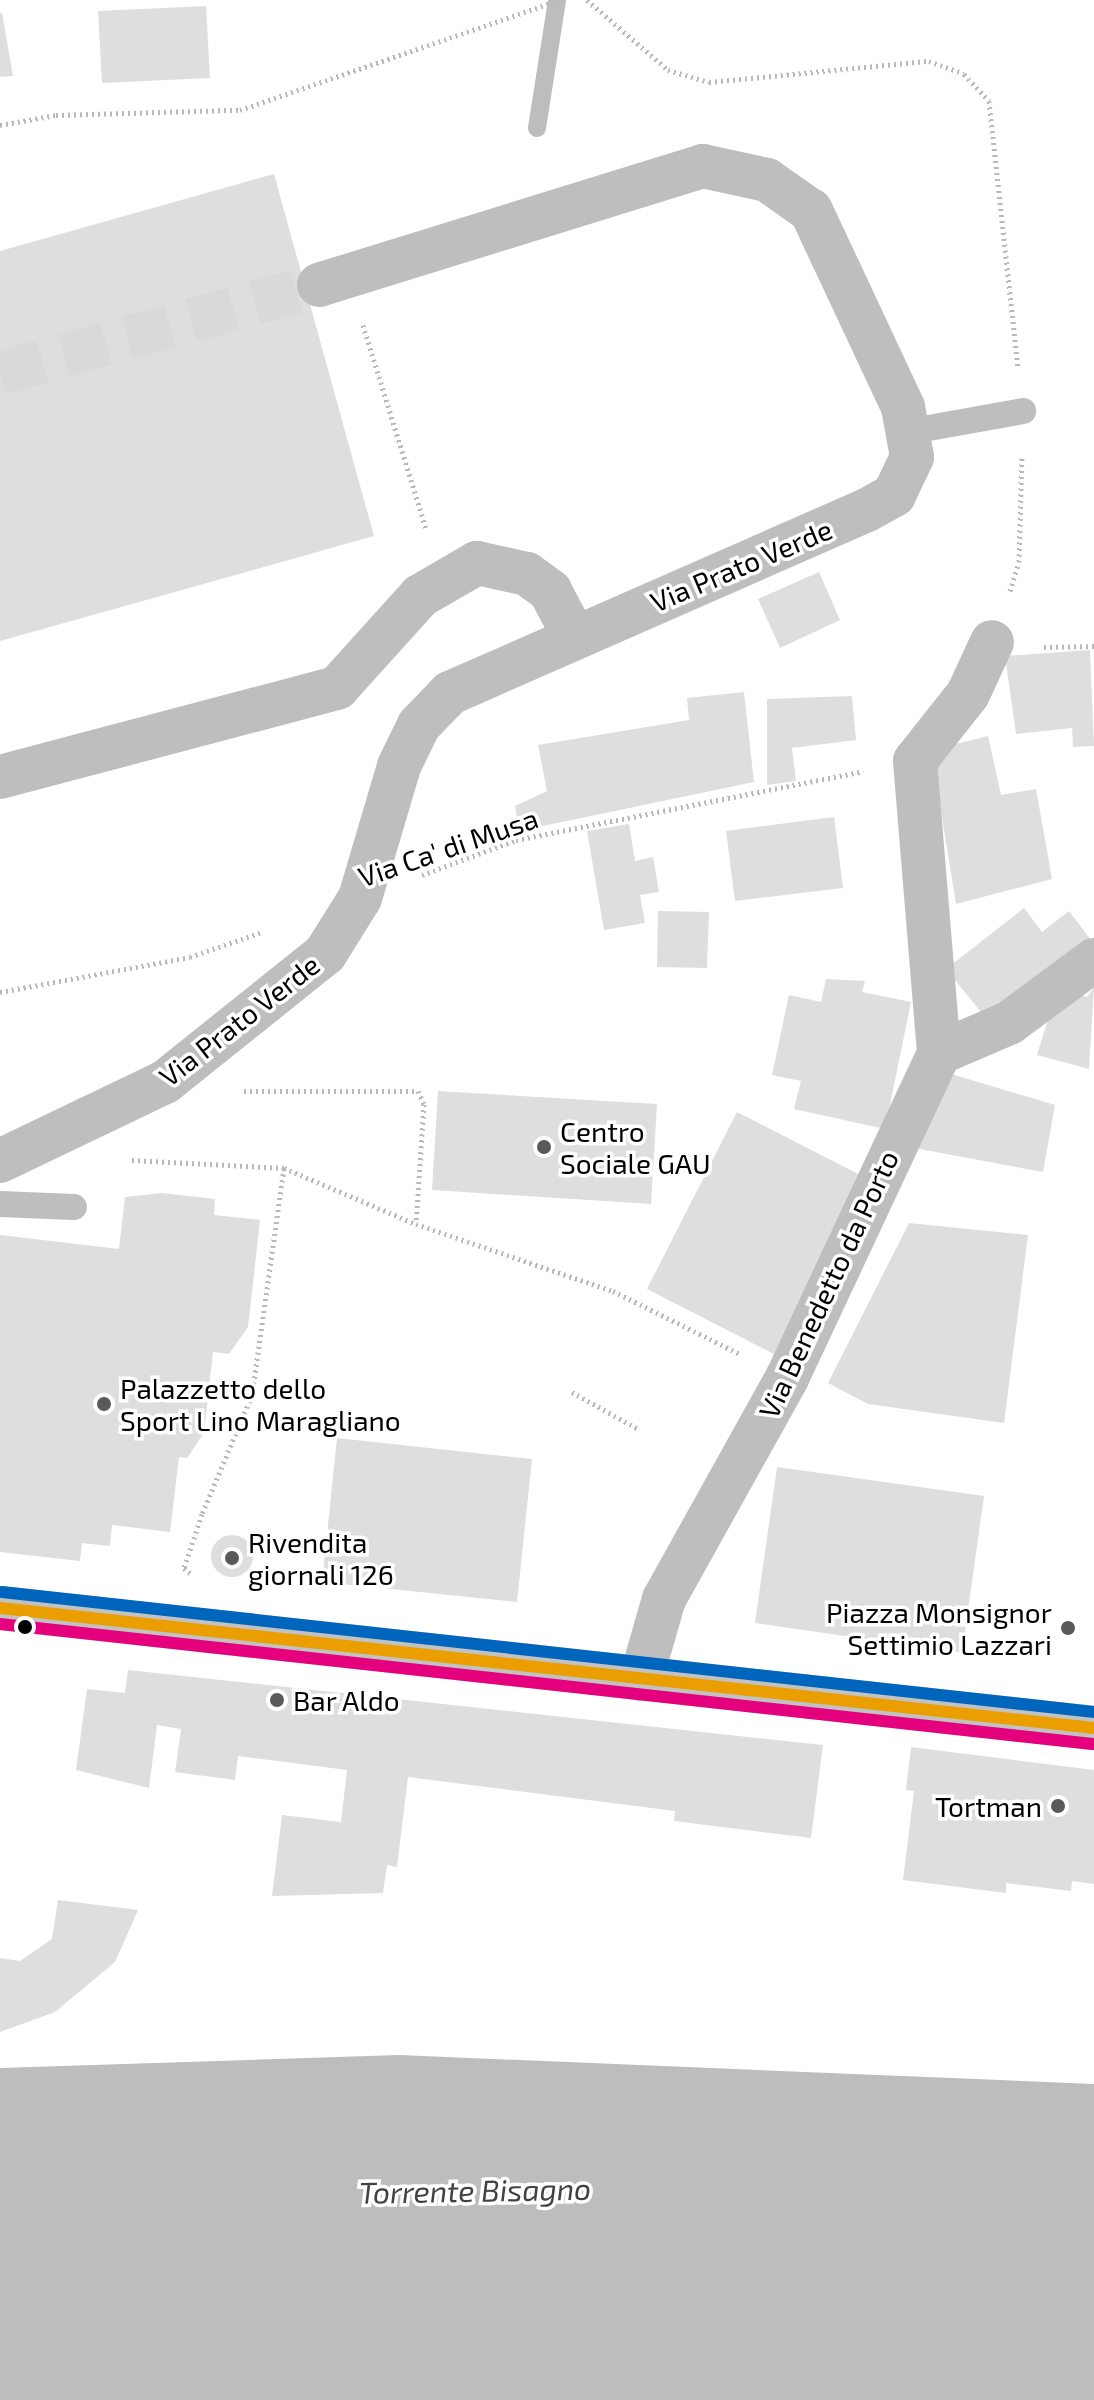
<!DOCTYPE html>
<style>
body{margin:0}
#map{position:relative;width:1094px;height:2400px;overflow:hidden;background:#fff;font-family:"Exo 2",sans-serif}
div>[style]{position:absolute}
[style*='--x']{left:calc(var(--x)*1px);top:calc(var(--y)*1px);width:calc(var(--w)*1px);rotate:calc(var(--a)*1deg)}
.water>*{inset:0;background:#bdbdbd}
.stream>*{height:18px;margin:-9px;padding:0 9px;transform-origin:9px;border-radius:9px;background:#bdbdbd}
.building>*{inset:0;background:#dedede}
.round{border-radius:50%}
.street-tunnel>*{height:44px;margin-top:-22px;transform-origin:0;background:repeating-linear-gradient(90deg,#d9d9d9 0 44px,transparent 0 66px)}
.path>*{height:5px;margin-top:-2.5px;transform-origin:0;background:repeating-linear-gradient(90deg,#b9b9b9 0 2px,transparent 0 6px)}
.lane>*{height:26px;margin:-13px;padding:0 13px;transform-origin:13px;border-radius:13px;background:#bebebe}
.street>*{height:44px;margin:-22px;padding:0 22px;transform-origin:22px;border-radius:22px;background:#bebebe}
.secondary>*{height:44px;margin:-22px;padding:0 22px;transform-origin:22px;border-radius:22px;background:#c2c2c2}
.bus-1>*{height:12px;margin:-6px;padding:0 6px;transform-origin:6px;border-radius:6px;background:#eb9e00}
.bus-2>*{height:12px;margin:-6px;padding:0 6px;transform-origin:6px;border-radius:6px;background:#e5007d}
.bus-3>*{height:12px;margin:-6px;padding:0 6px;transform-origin:6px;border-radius:6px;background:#0065bd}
.dots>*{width:22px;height:22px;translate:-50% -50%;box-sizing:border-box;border:4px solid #fff;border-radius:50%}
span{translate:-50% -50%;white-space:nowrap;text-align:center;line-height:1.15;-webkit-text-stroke:7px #fff;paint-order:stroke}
.street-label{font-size:28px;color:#000}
.poi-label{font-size:28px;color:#000}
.left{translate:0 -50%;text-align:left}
.right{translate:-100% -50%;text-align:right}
.water-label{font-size:30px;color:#424242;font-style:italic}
</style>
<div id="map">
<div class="water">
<i style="clip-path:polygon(399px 2055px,1094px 2084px,1094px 2400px,0 2400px,0 2068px)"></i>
</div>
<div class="stream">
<i style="--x:537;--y:128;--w:130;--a:-81.1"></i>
</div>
<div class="building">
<i style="clip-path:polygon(206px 6px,210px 78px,102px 83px,98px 11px)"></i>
<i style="clip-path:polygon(0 13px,2px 13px,13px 76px,0 77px)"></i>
<i style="clip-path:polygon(274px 174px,374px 536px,0 641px,0 251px)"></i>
<i style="clip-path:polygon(819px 572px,840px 620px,780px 648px,758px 599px)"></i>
<i style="clip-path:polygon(1090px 650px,1094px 746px,1073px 747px,1072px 728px,1016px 734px,1005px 656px)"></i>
<i style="clip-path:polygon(744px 692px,754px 782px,519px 831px,515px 806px,547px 791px,538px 745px,689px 720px,687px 698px)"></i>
<i style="clip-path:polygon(852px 696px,856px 740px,792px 748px,796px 781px,767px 785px,767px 699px)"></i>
<i style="clip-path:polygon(988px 736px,1001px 795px,1036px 789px,1052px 879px,956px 904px,931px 750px)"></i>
<i style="clip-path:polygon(834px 817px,843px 888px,735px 901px,726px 831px)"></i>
<i style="clip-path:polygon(629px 824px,635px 861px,653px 857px,659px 892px,640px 895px,645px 923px,604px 930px,587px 831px)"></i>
<i style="clip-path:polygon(1024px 908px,1042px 932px,1069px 911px,1091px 940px,989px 1022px,946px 969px)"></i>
<i style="clip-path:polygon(658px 911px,709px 912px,707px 968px,657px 967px)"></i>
<i style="clip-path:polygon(826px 979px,865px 981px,862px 992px,911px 1002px,885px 1129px,794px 1109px,801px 1081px,772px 1075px,789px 995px,821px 1002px)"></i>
<i style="clip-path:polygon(1058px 987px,1087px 997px,1094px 987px,1089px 1069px,1037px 1055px)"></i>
<i style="clip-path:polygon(938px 1070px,1055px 1105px,1043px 1172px,914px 1148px)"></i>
<i style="clip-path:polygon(438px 1091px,657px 1104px,651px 1204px,432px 1190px)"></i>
<i style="clip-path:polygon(737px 1112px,864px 1177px,774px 1354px,647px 1289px)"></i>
<i style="clip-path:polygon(162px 1193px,215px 1199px,214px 1215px,260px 1220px,248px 1327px,229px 1354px,213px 1352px,204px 1433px,187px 1458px,179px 1457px,170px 1532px,112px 1525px,110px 1546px,82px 1543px,80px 1561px,0 1552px,0 1235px,119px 1249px,125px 1197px)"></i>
<i style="clip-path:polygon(909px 1223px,1028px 1235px,1004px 1423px,868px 1404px,828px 1383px)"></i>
<i style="clip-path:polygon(337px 1438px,532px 1459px,517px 1602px,322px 1582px)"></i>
<i style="clip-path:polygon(777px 1467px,984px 1496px,962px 1653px,755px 1623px)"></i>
<i class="round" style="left:211px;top:1535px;width:42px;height:42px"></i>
<i style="clip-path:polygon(128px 1670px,823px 1745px,811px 1838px,674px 1821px,675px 1811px,408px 1777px,397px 1867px,387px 1865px,383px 1893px,272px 1896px,282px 1815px,341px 1822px,347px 1770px,238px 1756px,235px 1780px,175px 1772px,181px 1729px,157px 1725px,149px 1788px,76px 1770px,87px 1689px,125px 1693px)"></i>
<i style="clip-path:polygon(911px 1747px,1094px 1770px,1094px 1884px,1072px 1881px,1071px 1891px,1006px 1883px,1006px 1893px,903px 1880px,914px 1791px,906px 1790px)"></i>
<i style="clip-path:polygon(58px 1900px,138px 1910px,115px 1962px,55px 2012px,0 2032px,0 1958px,20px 1961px,52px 1939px)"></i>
</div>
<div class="street-tunnel">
<i style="--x:0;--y:373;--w:331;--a:-15.4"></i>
</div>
<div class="path">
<i style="--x:587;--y:0;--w:107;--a:40.8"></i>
<i style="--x:668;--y:70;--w:43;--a:16.3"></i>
<i style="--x:709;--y:82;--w:221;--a:-5.5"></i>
<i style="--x:929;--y:61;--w:37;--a:20"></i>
<i style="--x:964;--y:74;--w:37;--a:47"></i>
<i style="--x:989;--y:101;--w:270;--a:83.8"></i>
<i style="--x:0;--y:125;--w:57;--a:-10.1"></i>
<i style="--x:56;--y:115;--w:184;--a:-1.6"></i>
<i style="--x:240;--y:110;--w:337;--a:-19"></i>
<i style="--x:363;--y:325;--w:214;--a:72.8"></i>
<i style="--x:1010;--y:591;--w:30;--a:-73"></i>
<i style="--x:1019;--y:562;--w:107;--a:-88.4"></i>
<i style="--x:1044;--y:647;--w:50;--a:-1.1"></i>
<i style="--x:422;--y:875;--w:100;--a:-20.4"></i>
<i style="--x:516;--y:840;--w:354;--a:-11.2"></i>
<i style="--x:0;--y:992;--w:193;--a:-10.4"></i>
<i style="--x:190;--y:957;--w:76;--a:-19.1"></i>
<i style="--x:244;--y:1091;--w:174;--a:0"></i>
<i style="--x:418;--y:1091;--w:14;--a:65"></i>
<i style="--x:424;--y:1104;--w:120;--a:93.8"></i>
<i style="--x:416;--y:1224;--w:208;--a:18.8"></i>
<i style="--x:613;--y:1291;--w:140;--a:26.4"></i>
<i style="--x:132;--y:1160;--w:152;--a:3"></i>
<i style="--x:284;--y:1168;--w:229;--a:98"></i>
<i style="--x:252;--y:1395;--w:129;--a:112.8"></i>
<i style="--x:202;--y:1514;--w:57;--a:108.4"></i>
<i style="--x:184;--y:1568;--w:9;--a:41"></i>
<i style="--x:284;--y:1168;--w:143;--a:23"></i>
<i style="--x:572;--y:1392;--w:76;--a:29.3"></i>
</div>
<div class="lane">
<i style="--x:912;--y:431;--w:113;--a:-10.2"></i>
<i style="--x:0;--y:1204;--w:74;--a:2.3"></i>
</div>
<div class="street">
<i style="--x:0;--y:777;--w:349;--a:-14.8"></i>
<i style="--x:337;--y:688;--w:124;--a:-47.9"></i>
<i style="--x:420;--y:596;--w:66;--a:-30.1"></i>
<i style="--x:477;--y:563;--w:51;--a:12.4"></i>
<i style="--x:527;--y:574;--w:29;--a:36"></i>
<i style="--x:550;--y:591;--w:51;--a:61.9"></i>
<i style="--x:939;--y:1053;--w:293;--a:-94.7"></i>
<i style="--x:915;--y:761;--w:85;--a:-51.7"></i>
<i style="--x:968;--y:694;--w:57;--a:-65.2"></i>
<i style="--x:0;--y:1161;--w:183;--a:-25.6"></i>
<i style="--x:165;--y:1082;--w:205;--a:-38.7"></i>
<i style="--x:325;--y:954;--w:66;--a:-58"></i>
<i style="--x:360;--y:898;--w:138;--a:-73.5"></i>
<i style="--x:399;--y:766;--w:46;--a:-64"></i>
<i style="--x:419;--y:725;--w:45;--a:-45.9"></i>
<i style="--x:450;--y:693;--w:455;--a:-23.7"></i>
<i style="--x:867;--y:510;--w:31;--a:-29"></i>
<i style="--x:894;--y:495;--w:42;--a:-64.7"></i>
<i style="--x:912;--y:457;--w:51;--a:-100.2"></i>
<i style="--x:903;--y:407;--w:217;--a:-115.1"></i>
<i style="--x:811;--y:211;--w:54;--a:-144.8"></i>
<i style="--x:767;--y:180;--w:66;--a:-167.7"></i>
<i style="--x:703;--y:166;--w:402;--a:162.8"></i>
<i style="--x:641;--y:1679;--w:83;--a:-74"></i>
<i style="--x:664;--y:1599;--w:253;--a:-60.9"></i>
<i style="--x:787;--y:1378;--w:359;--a:-64.9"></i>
<i style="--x:939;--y:1053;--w:76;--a:-23.2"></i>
<i style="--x:1009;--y:1023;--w:106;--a:-36.5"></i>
</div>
<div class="secondary">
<i style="--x:0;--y:1608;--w:1101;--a:6.26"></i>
</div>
<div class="bus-1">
<i style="--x:0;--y:1608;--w:1101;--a:6.26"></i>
</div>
<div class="bus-2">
<i style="--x:0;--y:1624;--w:1099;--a:6.27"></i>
</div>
<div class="bus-3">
<i style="--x:2;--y:1592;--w:1099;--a:6.27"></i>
</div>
<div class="dots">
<i style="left:544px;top:1147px;background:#595959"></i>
<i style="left:104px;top:1404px;background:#595959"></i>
<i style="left:232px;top:1558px;background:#595959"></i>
<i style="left:25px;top:1627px;background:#000"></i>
<i style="left:1068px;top:1628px;background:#595959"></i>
<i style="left:277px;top:1700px;background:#595959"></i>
<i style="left:1058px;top:1806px;background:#595959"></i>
</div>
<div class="street-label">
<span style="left:741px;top:565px;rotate:-23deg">Via Prato Verde</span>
<span style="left:448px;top:847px;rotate:-19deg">Via Ca' di Musa</span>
<span style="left:239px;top:1020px;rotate:-38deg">Via Prato Verde</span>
<span style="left:828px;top:1284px;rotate:-65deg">Via Benedetto da Porto</span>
</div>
<div class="poi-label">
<span class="left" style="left:560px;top:1147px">Centro<br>Sociale GAU</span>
<span class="left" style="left:120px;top:1404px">Palazzetto dello<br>Sport Lino Maragliano</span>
<span class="left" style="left:248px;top:1558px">Rivendita<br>giornali 126</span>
<span class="right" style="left:1052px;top:1628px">Piazza Monsignor<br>Settimio Lazzari</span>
<span class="left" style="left:293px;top:1700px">Bar Aldo</span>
<span class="right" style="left:1042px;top:1806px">Tortman</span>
</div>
<div class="water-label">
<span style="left:475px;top:2190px;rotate:-1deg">Torrente Bisagno</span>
</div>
</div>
